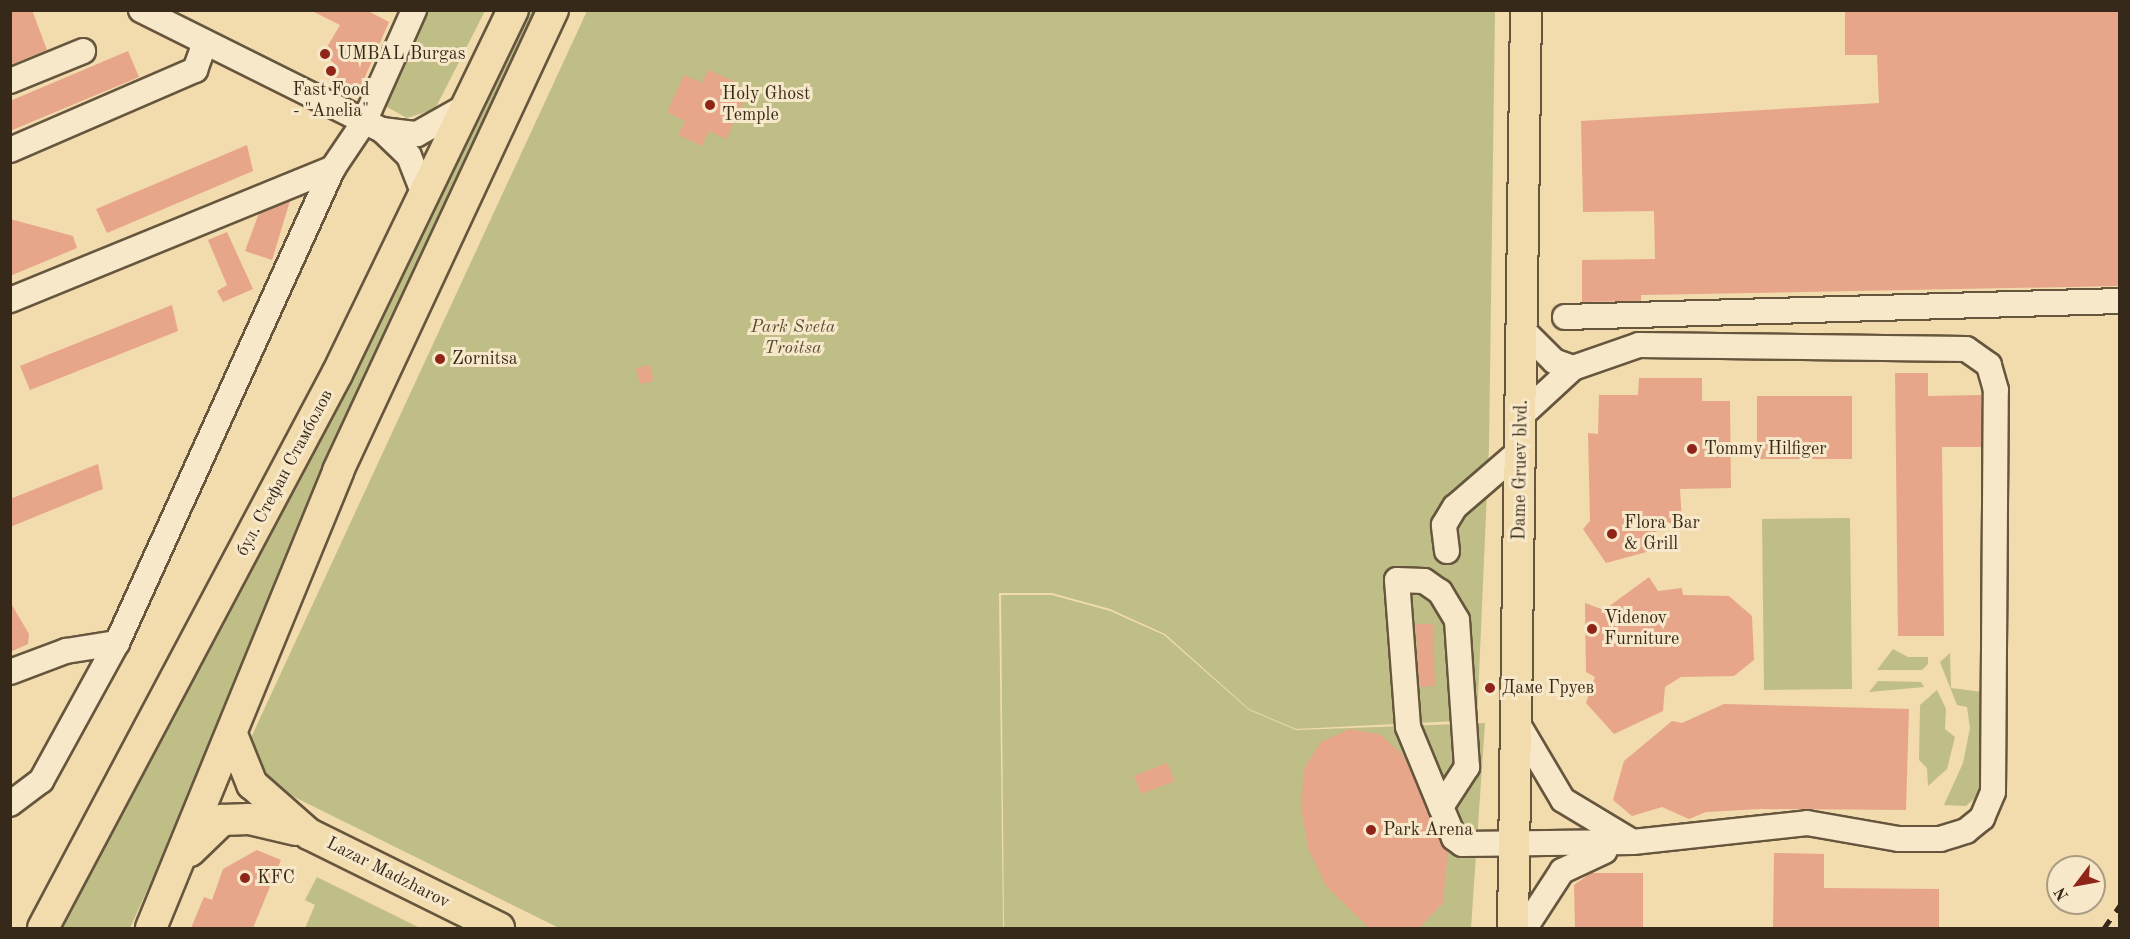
<!DOCTYPE html>
<meta charset="utf-8">
<style>
body{margin:0}
#map{position:relative;width:2130px;height:939px;overflow:hidden;background:#f2dbad;font-family:"Old Standard TT",serif}
div>[style]{position:absolute}
[style*='--x']{left:calc(var(--x)*1px);top:calc(var(--y)*1px);width:calc(var(--w)*1px);rotate:calc(var(--a)*1deg)}
.green>*{inset:0;background:#bfbe86}
.building>*{inset:0;background:#e7a589}
.roads{filter:drop-shadow(2px 0 #66563e) drop-shadow(-2px 0 #66563e) drop-shadow(0 2px #66563e) drop-shadow(0 -2px #66563e)}
.minor>*{height:24px;margin:-12px;padding:0 12px;transform-origin:12px;border-radius:12px;background:#f7e8ca}
.major>*{height:30px;margin:-15px;padding:0 15px;transform-origin:15px;border-radius:15px;background:#f2dbad}
.rail>*{height:4.5px;margin-top:-2.25px;transform-origin:0;background:repeating-linear-gradient(90deg,#372919 0 10px,transparent 0 20px)}
.dots>*{width:16px;height:16px;translate:-50% -50%;box-sizing:border-box;border:3px solid #f7e8ca;border-radius:50%}
span{translate:-50% -50%;white-space:nowrap;text-align:center;line-height:1.15;-webkit-text-stroke:6px #f7e8ca;paint-order:stroke}
.poi-label{font-size:18px;color:#372919}
.left{translate:0 -50%;text-align:left}
.park-label{font-size:18px;color:#594e34;font-style:italic}
.street-label{font-size:18px;color:#372919}
.frame{position:absolute;inset:0;border:12px solid #372919;pointer-events:none}
.north{position:absolute;left:2046px;top:855px;width:60px;height:60px;box-sizing:border-box;background:#f7e8ca;border:2px solid #aa9c83;border-radius:50%;rotate:238deg;font-size:16px;font-weight:700;line-height:24px;text-align:center;color:#372919}
.north::after{content:'';display:block;margin:auto;width:21px;height:27px;background:#8f2418;clip-path:polygon(50% 0,100% 100%,50% 72%,0 100%)}
</style>
<div id="map">
<div class="green">
<i style="clip-path:polygon(422px 11px,485px 11px,435px 109px,407px 118px,378px 102px)"></i>
<i style="clip-path:polygon(528px 11px,538px 11px,341px 427px,232px 703px,130px 928px,59px 928px,327px 426px)"></i>
<i style="clip-path:polygon(587px 11px,1495px 11px,1489px 446px,1477px 720px,1296px 729px,1249px 709px,1165px 634px,1110px 609px,1052px 593px,999px 593px,1003px 928px,559px 928px,270px 785px,260px 776px,250px 740px)"></i>
<i style="clip-path:polygon(1850px 518px,1852px 689px,1764px 690px,1762px 519px)"></i>
<i style="clip-path:polygon(1001px 595px,1052px 595px,1110px 611px,1164px 635px,1249px 710px,1296px 730px,1485px 723px,1471px 928px,1004px 928px)"></i>
<i style="clip-path:polygon(1893px 649px,1908px 657px,1928px 657px,1928px 664px,1922px 670px,1877px 670px)"></i>
<i style="clip-path:polygon(1950px 653px,1951px 688px,1982px 692px,1982px 792px,1966px 806px,1944px 805px,1963px 763px,1970px 728px,1967px 707px,1957px 705px,1940px 662px)"></i>
<i style="clip-path:polygon(1878px 681px,1921px 682px,1924px 687px,1869px 692px)"></i>
<i style="clip-path:polygon(1937px 690px,1946px 709px,1945px 729px,1955px 737px,1947px 769px,1928px 786px,1927px 768px,1919px 760px,1920px 705px)"></i>
<i style="clip-path:polygon(317px 877px,420px 928px,305px 928px,315px 905px,305px 900px)"></i>
</div>
<div class="building">
<i style="clip-path:polygon(10px 10px,32px 10px,47px 50px,10px 65px)"></i>
<i style="clip-path:polygon(310px 10px,366px 10px,389px 22px,358px 93px,327px 78px,334px 63px,323px 54px,340px 25px)"></i>
<i style="clip-path:polygon(1845px 10px,2120px 10px,2120px 286px,1641px 295px,1641px 301px,1582px 302px,1582px 260px,1655px 259px,1654px 211px,1583px 212px,1581px 121px,1879px 103px,1877px 55px,1845px 55px)"></i>
<i style="clip-path:polygon(128px 51px,139px 77px,10px 131px,10px 101px)"></i>
<i style="clip-path:polygon(708px 70px,738px 83px,731px 97px,743px 103px,726px 139px,709px 131px,702px 146px,678px 135px,685px 121px,667px 112px,684px 75px,702px 83px)"></i>
<i style="clip-path:polygon(247px 145px,253px 171px,107px 233px,96px 209px)"></i>
<i style="clip-path:polygon(290px 201px,272px 260px,245px 251px,259px 213px)"></i>
<i style="clip-path:polygon(10px 219px,73px 236px,77px 248px,10px 276px)"></i>
<i style="clip-path:polygon(227px 232px,253px 289px,223px 302px,217px 291px,227px 285px,208px 240px)"></i>
<i style="clip-path:polygon(172px 305px,178px 331px,30px 390px,20px 366px)"></i>
<i style="clip-path:polygon(650px 365px,654px 381px,640px 384px,636px 368px)"></i>
<i style="clip-path:polygon(1895px 373px,1928px 373px,1928px 396px,1981px 395px,1981px 447px,1942px 447px,1944px 636px,1898px 636px)"></i>
<i style="clip-path:polygon(1639px 378px,1702px 378px,1702px 401px,1730px 401px,1731px 488px,1680px 489px,1682px 522px,1659px 524px,1650px 551px,1606px 563px,1583px 529px,1590px 521px,1588px 433px,1598px 434px,1599px 395px,1638px 395px)"></i>
<i style="clip-path:polygon(1757px 396px,1852px 396px,1852px 459px,1757px 459px)"></i>
<i style="clip-path:polygon(98px 464px,103px 489px,10px 527px,10px 499px)"></i>
<i style="clip-path:polygon(1649px 577px,1658px 591px,1682px 588px,1683px 595px,1729px 596px,1752px 616px,1754px 660px,1734px 676px,1681px 677px,1665px 687px,1663px 711px,1614px 734px,1586px 703px,1595px 677px,1586px 672px,1585px 603px,1604px 610px)"></i>
<i style="clip-path:polygon(10px 602px,29px 634px,28px 644px,10px 652px)"></i>
<i style="clip-path:polygon(1416px 624px,1433px 624px,1435px 686px,1419px 687px)"></i>
<i style="clip-path:polygon(1724px 704px,1909px 709px,1906px 810px,1760px 809px,1706px 812px,1689px 819px,1662px 807px,1632px 816px,1613px 800px,1624px 761px,1672px 721px,1682px 723px)"></i>
<i style="clip-path:polygon(1350px 729px,1381px 735px,1404px 756px,1448px 851px,1443px 903px,1419px 928px,1369px 928px,1326px 886px,1308px 848px,1301px 806px,1304px 769px,1321px 742px)"></i>
<i style="clip-path:polygon(1167px 763px,1175px 781px,1141px 794px,1134px 776px)"></i>
<i style="clip-path:polygon(257px 850px,281px 860px,253px 928px,191px 928px,204px 897px,212px 900px,223px 869px)"></i>
<i style="clip-path:polygon(1774px 853px,1824px 854px,1824px 888px,1939px 889px,1939px 928px,1773px 928px)"></i>
<i style="clip-path:polygon(1591px 873px,1643px 873px,1643px 928px,1575px 928px,1574px 885px)"></i>
</div>
<div class="roads">
<div class="minor">
<i style="--x:141;--y:10;--w:269;--a:26.5"></i>
<i style="--x:382;--y:130;--w:35;--a:7"></i>
<i style="--x:417;--y:134;--w:55;--a:-29.4"></i>
<i style="--x:10;--y:81;--w:79;--a:-22.3"></i>
<i style="--x:382;--y:130;--w:37;--a:44"></i>
<i style="--x:409;--y:156;--w:44;--a:68.7"></i>
<i style="--x:10;--y:150;--w:202;--a:-23.4"></i>
<i style="--x:195;--y:70;--w:29;--a:-70"></i>
<i style="--x:10;--y:300;--w:349;--a:-22.2"></i>
<i style="--x:1565;--y:317;--w:555;--a:-1.65"></i>
<i style="--x:1522;--y:415;--w:69;--a:-42.7"></i>
<i style="--x:1573;--y:368;--w:20;--a:-160"></i>
<i style="--x:1554;--y:361;--w:44;--a:-135"></i>
<i style="--x:1447;--y:551;--w:26;--a:-97"></i>
<i style="--x:1444;--y:525;--w:21;--a:-59"></i>
<i style="--x:1455;--y:507;--w:87;--a:-40.8"></i>
<i style="--x:10;--y:672;--w:60;--a:-20.6"></i>
<i style="--x:66;--y:651;--w:52;--a:-8.9"></i>
<i style="--x:1518;--y:724;--w:88;--a:59.4"></i>
<i style="--x:1563;--y:800;--w:79;--a:31.1"></i>
<i style="--x:10;--y:804;--w:39;--a:-37"></i>
<i style="--x:41;--y:781;--w:158;--a:-61.2"></i>
<i style="--x:117;--y:643;--w:522;--a:-65.55"></i>
<i style="--x:333;--y:168;--w:55;--a:-56"></i>
<i style="--x:364;--y:122;--w:123;--a:-65.9"></i>
<i style="--x:1441;--y:807;--w:48;--a:-57"></i>
<i style="--x:1467;--y:767;--w:147;--a:-93.9"></i>
<i style="--x:1457;--y:620;--w:33;--a:-121"></i>
<i style="--x:1440;--y:592;--w:19;--a:-145"></i>
<i style="--x:1424;--y:581;--w:27;--a:-178"></i>
<i style="--x:1397;--y:580;--w:147;--a:85.7"></i>
<i style="--x:1408;--y:727;--w:87;--a:67.6"></i>
<i style="--x:1441;--y:807;--w:34;--a:67"></i>
<i style="--x:1454;--y:838;--w:10;--a:37"></i>
<i style="--x:1462;--y:844;--w:171;--a:-0.7"></i>
<i style="--x:1633;--y:842;--w:175;--a:-6.2"></i>
<i style="--x:1807;--y:823;--w:93;--a:9.9"></i>
<i style="--x:1899;--y:839;--w:41;--a:0"></i>
<i style="--x:1940;--y:839;--w:27;--a:-17"></i>
<i style="--x:1966;--y:831;--w:21;--a:-39"></i>
<i style="--x:1982;--y:818;--w:28;--a:-67"></i>
<i style="--x:1993;--y:792;--w:402;--a:-89.6"></i>
<i style="--x:1996;--y:390;--w:26;--a:-106"></i>
<i style="--x:1989;--y:365;--w:28;--a:-145"></i>
<i style="--x:1966;--y:349;--w:327;--a:-179.3"></i>
<i style="--x:1639;--y:345;--w:70;--a:160.8"></i>
<i style="--x:1525;--y:928;--w:68;--a:-57"></i>
<i style="--x:1562;--y:871;--w:47;--a:-24.9"></i>
</div>
<div class="major">
<i style="--x:233;--y:737;--w:51;--a:68"></i>
<i style="--x:252;--y:784;--w:76;--a:41.3"></i>
<i style="--x:309;--y:834;--w:212;--a:26.3"></i>
<i style="--x:190;--y:851;--w:45;--a:-44.1"></i>
<i style="--x:222;--y:820;--w:27;--a:-2"></i>
<i style="--x:249;--y:819;--w:48;--a:13.2"></i>
<i style="--x:43;--y:928;--w:627;--a:-62.05"></i>
<i style="--x:337;--y:374;--w:404;--a:-64.2"></i>
<i style="--x:151;--y:928;--w:494;--a:-67.7"></i>
<i style="--x:338;--y:471;--w:509;--a:-65"></i>
<i style="--x:1513;--y:928;--w:918;--a:-89.19"></i>
</div>
</div>
<div class="rail">
<i style="--x:2104;--y:928;--w:28;--a:-55"></i>
</div>
<div class="dots">
<i style="left:325px;top:54px;background:#8f2418"></i>
<i style="left:331px;top:71px;background:#8f2418"></i>
<i style="left:710px;top:105px;background:#8f2418"></i>
<i style="left:440px;top:359px;background:#8f2418"></i>
<i style="left:1692px;top:449px;background:#8f2418"></i>
<i style="left:1612px;top:534px;background:#8f2418"></i>
<i style="left:1592px;top:629px;background:#8f2418"></i>
<i style="left:1490px;top:688px;background:#8f2418"></i>
<i style="left:1371px;top:830px;background:#8f2418"></i>
<i style="left:245px;top:878px;background:#8f2418"></i>
</div>
<div class="poi-label">
<span class="left" style="left:338px;top:54px">UMBAL Burgas</span>
<span style="left:331px;top:101px">Fast Food<br>- "Anelia"</span>
<span class="left" style="left:722px;top:105px">Holy Ghost<br>Temple</span>
<span class="left" style="left:452px;top:359px">Zornitsa</span>
<span class="left" style="left:1704px;top:449px">Tommy Hilfiger</span>
<span class="left" style="left:1624px;top:534px">Flora Bar<br>&amp; Grill</span>
<span class="left" style="left:1604px;top:629px">Videnov<br>Furniture</span>
<span class="left" style="left:1502px;top:688px">Даме Груев</span>
<span class="left" style="left:1383px;top:830px">Park Arena</span>
<span class="left" style="left:257px;top:878px">KFC</span>
</div>
<div class="park-label">
<span style="left:793px;top:338px">Park Sveta<br>Troitsa</span>
</div>
<div class="street-label">
<span style="left:1521px;top:470px;rotate:-89deg">Dame Gruev blvd.</span>
<span style="left:285px;top:473px;rotate:-62deg">бул. Стефан Стамболов</span>
<span style="left:388px;top:873px;rotate:27deg">Lazar Madzharov</span>
</div>
<div class="frame"></div>
<div class="north">N</div>
</div>
